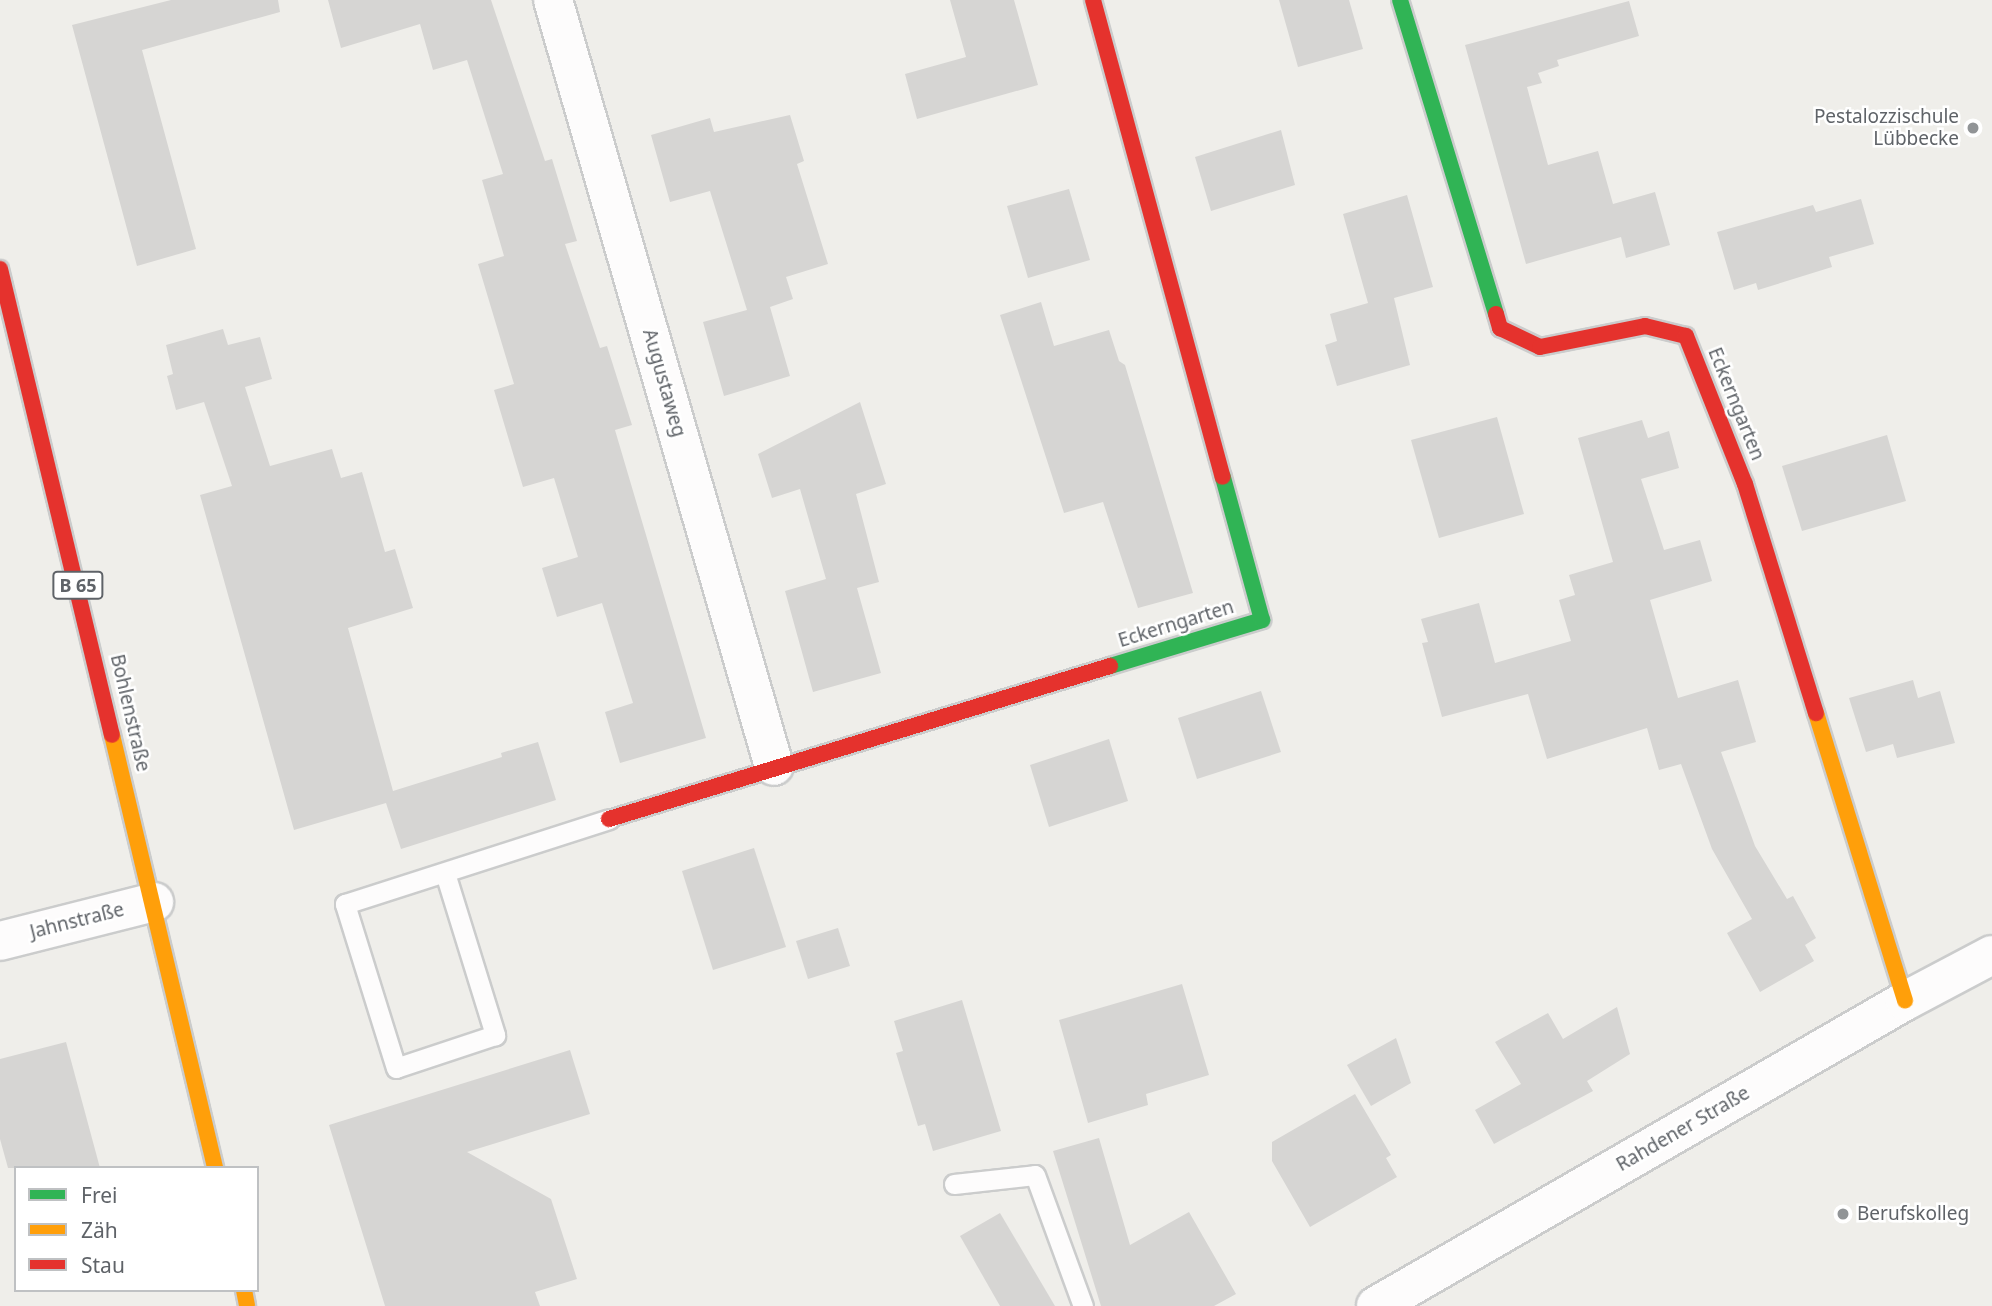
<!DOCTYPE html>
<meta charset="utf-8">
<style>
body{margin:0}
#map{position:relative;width:1992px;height:1306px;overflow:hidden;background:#efeeea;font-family:"Noto Sans",sans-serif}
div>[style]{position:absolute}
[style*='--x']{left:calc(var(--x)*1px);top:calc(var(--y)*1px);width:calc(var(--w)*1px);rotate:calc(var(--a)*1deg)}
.building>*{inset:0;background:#d6d5d3}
.roads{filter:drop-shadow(2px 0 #cbcccc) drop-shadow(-2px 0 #cbcccc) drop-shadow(0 2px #cbcccc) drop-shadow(0 -2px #cbcccc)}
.lane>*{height:19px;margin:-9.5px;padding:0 9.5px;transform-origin:9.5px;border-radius:9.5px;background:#fdfcfc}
.street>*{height:38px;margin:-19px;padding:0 19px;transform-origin:19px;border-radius:19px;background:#fdfcfc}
.fast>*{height:16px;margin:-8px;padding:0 8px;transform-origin:8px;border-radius:8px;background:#30b455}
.slow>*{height:16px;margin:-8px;padding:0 8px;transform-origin:8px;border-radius:8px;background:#ff9f0a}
.jam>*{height:16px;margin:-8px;padding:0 8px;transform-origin:8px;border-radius:8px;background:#e5322d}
.dots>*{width:19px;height:19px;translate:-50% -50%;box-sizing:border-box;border:4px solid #fff;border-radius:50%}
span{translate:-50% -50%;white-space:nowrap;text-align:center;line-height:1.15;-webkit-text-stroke:5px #fff;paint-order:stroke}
.shield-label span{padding:2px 5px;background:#fff;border:2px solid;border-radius:5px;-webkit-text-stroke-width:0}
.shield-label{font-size:18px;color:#5f6368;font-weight:700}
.poi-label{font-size:19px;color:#5f6368}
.right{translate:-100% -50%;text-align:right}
.left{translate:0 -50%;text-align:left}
.street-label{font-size:19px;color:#5f6368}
.legend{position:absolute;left:14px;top:1166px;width:245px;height:126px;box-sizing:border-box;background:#fff;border:2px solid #bfc1c3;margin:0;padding:9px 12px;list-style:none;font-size:21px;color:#5f6368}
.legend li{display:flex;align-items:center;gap:14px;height:35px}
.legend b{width:35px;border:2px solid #bfc1c3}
</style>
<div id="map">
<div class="building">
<i style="clip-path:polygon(171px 0,278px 0,280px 12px,142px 50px,196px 249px,137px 266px,72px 25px)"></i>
<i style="clip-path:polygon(328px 0,491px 0,545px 161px,552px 159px,577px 241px,565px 244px,600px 348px,607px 346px,632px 425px,615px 430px,706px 738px,620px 763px,605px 712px,633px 703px,602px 603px,557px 617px,542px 568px,578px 557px,554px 478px,523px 487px,494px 390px,514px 384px,478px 264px,504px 256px,482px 180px,503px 174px,467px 60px,433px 70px,420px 24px,341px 48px)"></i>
<i style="clip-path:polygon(950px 0,1014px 0,1038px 85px,917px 119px,905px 74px,966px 57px)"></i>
<i style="clip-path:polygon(1279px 0,1349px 0,1363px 49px,1298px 67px)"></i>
<i style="clip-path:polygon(1629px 1px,1639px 36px,1557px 60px,1559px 66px,1538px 73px,1542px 83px,1527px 87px,1548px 165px,1598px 151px,1613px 204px,1655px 192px,1670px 245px,1626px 258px,1621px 237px,1526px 264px,1465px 45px)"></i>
<i style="clip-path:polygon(790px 115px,804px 161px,797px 164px,828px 264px,786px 277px,793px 299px,770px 307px,790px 376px,724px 396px,703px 322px,747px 310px,710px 191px,670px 202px,651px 135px,710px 118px,714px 132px)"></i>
<i style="clip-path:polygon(1281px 130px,1295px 185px,1211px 211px,1195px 157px)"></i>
<i style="clip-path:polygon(1069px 189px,1090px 260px,1028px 278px,1007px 206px)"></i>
<i style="clip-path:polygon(1407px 195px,1433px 287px,1394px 298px,1410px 365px,1337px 386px,1325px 345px,1337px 341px,1330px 314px,1368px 303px,1343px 214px)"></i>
<i style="clip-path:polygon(1861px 199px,1874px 244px,1829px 257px,1832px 267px,1758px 290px,1756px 283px,1734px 290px,1717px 232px,1813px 205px,1816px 212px)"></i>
<i style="clip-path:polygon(1041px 302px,1054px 346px,1109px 330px,1119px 361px,1125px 365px,1193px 593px,1138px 608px,1103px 502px,1064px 513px,1000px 315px)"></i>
<i style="clip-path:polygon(223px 329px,228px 345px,260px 337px,272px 379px,245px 387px,270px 466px,332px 449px,341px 478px,362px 472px,385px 552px,395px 549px,413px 608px,348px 628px,393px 791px,502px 757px,501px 753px,538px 742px,556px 800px,401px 849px,386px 803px,294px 830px,200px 495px,232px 486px,204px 402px,176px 410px,167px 376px,173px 374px,166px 345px)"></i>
<i style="clip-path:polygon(860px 402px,886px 484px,856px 494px,879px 582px,857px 588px,881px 673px,813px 692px,785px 591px,826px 579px,800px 489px,772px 498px,758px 454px)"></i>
<i style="clip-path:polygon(1497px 417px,1524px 514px,1439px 538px,1411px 440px)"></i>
<i style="clip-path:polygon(1642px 420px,1648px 438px,1669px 431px,1679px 468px,1641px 479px,1664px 550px,1700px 540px,1712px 581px,1650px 600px,1678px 698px,1738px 680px,1756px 742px,1721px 752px,1755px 846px,1787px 899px,1793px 896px,1816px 938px,1805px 945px,1814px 961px,1760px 992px,1727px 933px,1752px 919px,1712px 849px,1681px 764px,1659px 770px,1647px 728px,1547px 759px,1528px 694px,1442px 717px,1422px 643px,1428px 642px,1421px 619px,1479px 603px,1495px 663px,1571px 641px,1559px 600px,1575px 595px,1569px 575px,1613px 562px,1578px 438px)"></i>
<i style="clip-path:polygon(1887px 435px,1906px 501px,1802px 531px,1782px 466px)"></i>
<i style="clip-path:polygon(1913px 680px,1918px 698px,1940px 691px,1955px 743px,1897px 758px,1893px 744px,1866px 752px,1849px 698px)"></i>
<i style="clip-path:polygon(1261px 691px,1281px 752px,1197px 779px,1178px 718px)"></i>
<i style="clip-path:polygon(1109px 739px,1128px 801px,1049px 827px,1030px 765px)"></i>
<i style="clip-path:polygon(754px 848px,786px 947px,713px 970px,682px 871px)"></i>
<i style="clip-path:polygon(838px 928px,850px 966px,808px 979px,796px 941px)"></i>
<i style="clip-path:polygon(1182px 984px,1209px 1075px,1146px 1094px,1148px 1105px,1088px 1123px,1059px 1020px)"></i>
<i style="clip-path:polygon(962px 1000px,1001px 1131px,933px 1151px,925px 1124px,918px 1126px,896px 1053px,903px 1051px,894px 1021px)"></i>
<i style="clip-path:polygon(1617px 1007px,1630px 1054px,1587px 1081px,1593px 1091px,1494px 1144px,1475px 1110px,1521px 1084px,1495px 1042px,1548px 1013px,1563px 1039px)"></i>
<i style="clip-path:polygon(1396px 1038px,1411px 1083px,1371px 1106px,1347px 1065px)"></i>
<i style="clip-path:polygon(66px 1042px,100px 1168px,8px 1168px,0 1139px,0 1059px)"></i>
<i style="clip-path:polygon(570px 1050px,590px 1114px,467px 1152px,551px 1199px,577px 1279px,535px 1292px,540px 1306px,385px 1306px,329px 1125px)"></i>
<i style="clip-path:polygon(1355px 1094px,1391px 1155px,1386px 1158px,1397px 1177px,1310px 1227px,1272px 1161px,1272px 1142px)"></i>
<i style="clip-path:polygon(1099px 1138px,1130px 1245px,1189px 1212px,1236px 1294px,1214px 1306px,1101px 1306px,1053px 1151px)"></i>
<i style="clip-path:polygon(1000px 1213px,1055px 1306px,1000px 1306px,960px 1236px)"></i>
</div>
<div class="roads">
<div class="lane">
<i style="--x:445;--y:873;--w:170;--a:72.8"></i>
<i style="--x:495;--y:1035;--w:104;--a:161.6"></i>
<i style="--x:396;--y:1068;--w:172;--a:-107.3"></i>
<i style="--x:345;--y:904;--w:277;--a:-17.8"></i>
<i style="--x:954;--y:1184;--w:81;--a:-6.3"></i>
<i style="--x:1035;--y:1175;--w:140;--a:69.9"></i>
</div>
<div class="street">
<i style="--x:553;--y:0;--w:797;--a:73.91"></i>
<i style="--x:0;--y:941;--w:159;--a:-14.2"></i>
<i style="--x:1376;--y:1306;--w:611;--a:-29.97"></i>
<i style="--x:1905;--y:1001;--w:98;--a:-27.9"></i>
</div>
<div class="fast">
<i style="--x:1400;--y:0;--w:328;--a:73"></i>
<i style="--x:1110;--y:666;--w:159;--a:-16.8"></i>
<i style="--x:1262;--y:620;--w:148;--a:-105.3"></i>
</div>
<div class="slow">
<i style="--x:1816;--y:713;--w:301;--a:72.8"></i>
<i style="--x:112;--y:735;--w:445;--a:76.6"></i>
<i style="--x:244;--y:1290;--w:16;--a:79"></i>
</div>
<div class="jam">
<i style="--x:1093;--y:0;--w:494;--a:74.8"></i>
<i style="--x:0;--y:269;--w:479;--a:76.5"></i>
<i style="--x:1496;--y:314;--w:15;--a:74"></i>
<i style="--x:1500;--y:328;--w:44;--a:25.4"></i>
<i style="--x:1540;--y:347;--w:107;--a:-11.3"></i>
<i style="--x:1645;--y:326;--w:42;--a:13.7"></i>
<i style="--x:1686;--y:336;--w:159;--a:68.3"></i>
<i style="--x:1745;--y:484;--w:240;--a:72.8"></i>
<i style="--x:609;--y:819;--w:524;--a:-16.98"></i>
</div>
</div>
<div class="dots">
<i style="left:1973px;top:128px;background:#919496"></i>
<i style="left:1843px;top:1214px;background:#919496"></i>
</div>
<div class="shield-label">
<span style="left:78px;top:585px">B 65</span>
</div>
<div class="poi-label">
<span class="right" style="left:1959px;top:128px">Pestalozzischule<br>Lübbecke</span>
<span class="left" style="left:1857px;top:1214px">Berufskolleg</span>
</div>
<div class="street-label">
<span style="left:664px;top:383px;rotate:74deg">Augustaweg</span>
<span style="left:1736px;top:404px;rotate:68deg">Eckerngarten</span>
<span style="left:1176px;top:624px;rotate:-17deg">Eckerngarten</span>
<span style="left:130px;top:713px;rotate:77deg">Bohlenstraße</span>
<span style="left:77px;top:921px;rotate:-14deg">Jahnstraße</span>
<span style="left:1683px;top:1129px;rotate:-30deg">Rahdener Straße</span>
</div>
<ul class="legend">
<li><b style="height:9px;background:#30b455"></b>Frei</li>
<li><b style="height:9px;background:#ff9f0a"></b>Zäh</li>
<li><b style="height:9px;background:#e5322d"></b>Stau</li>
</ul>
</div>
